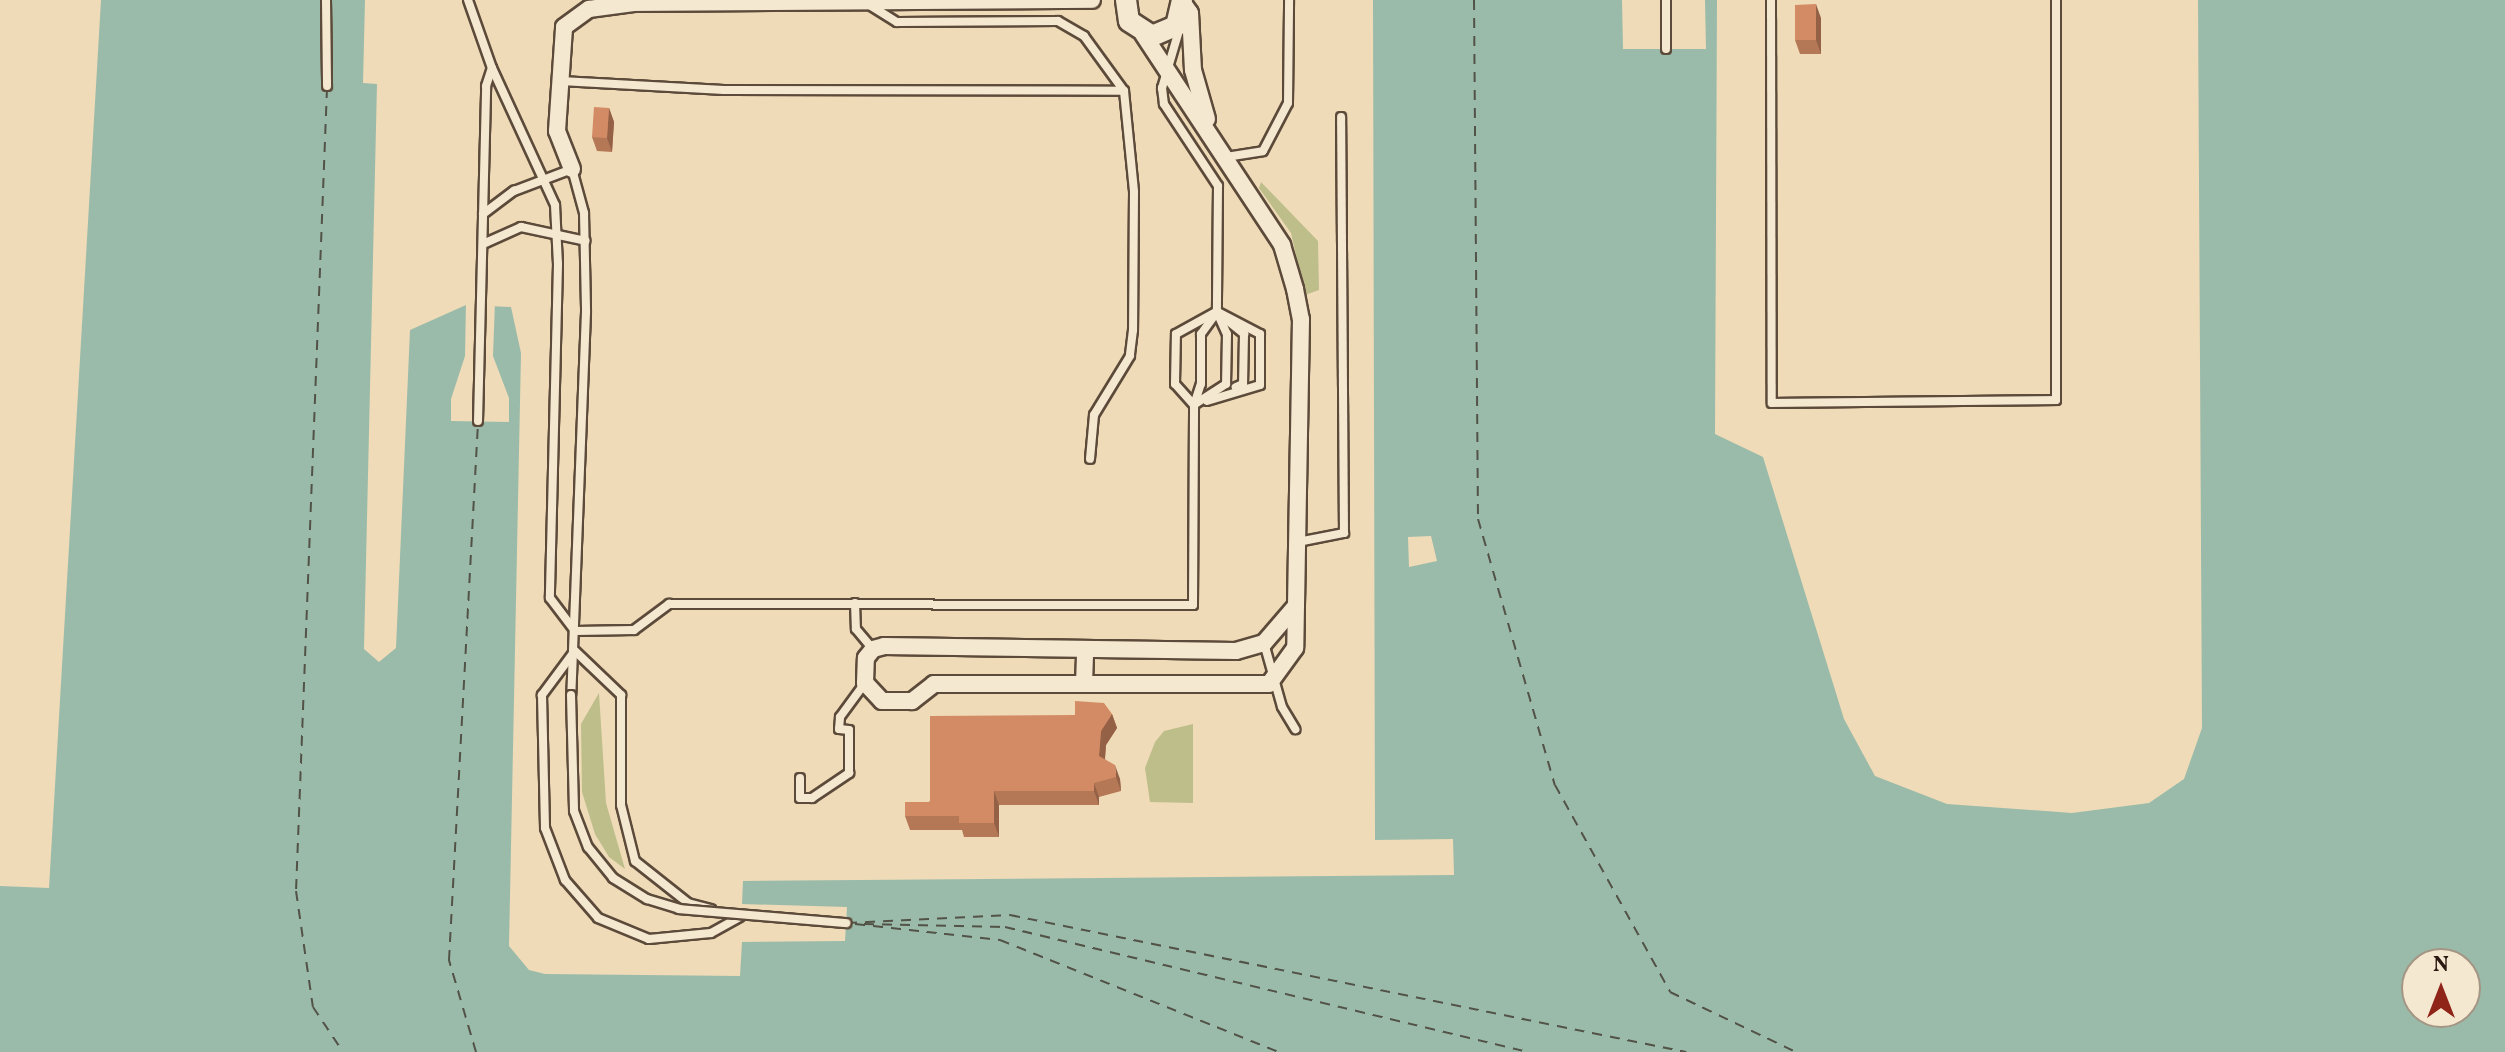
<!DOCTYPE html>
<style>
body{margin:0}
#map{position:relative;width:2505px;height:1052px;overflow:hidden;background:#efdbb7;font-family:Vollkorn,serif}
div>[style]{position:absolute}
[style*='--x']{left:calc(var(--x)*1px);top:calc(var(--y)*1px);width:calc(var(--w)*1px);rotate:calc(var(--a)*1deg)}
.green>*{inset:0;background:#bebe8b}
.water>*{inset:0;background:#9abbaa}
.pier>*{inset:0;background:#efdbb7}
.ferry>*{height:2px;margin-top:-1px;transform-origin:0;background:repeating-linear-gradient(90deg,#525247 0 10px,transparent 0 18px)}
.roads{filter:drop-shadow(2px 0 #5c4a3a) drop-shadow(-2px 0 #5c4a3a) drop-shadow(0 2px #5c4a3a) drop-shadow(0 -2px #5c4a3a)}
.service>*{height:8px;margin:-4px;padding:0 4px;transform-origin:4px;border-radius:4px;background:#f5e8d0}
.minor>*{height:16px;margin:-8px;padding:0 8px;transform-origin:8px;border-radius:8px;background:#f5e8d0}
.tertiary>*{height:20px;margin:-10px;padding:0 10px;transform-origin:10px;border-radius:10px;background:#f5e8d0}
.bridges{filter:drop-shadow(2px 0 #5c4a3a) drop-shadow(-2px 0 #5c4a3a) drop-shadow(0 2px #5c4a3a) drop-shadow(0 -2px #5c4a3a)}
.service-bridge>*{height:8px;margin:-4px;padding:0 4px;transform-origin:4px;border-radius:4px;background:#f5e8d0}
.wall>*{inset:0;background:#b57857}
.shaded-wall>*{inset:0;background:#946147}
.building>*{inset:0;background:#d38b65}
span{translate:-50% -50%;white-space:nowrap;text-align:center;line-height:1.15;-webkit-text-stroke:6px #f5e8d0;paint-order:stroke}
.north{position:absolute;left:2401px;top:948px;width:80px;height:80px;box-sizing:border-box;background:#f5e8d0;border:2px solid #a49584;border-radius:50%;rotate:0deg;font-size:22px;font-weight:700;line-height:32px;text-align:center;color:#2b1911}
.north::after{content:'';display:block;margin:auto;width:28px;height:36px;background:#8f2418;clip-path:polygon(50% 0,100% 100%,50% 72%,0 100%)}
</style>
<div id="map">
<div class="green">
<i style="clip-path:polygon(1261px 182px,1318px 241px,1319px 290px,1305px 295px,1291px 233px,1259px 188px)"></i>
<i style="clip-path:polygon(599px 693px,606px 803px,625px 869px,609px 857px,595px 834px,582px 792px,581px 724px)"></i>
<i style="clip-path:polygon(1193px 724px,1193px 803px,1150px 802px,1145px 768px,1155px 742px,1164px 731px)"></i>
</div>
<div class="water">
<i style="clip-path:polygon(evenodd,101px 0,365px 0,363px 83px,377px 84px,364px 649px,379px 662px,396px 648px,410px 330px,466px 305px,511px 307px,521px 353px,509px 946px,529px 970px,545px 974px,740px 976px,742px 942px,845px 941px,847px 907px,742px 904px,743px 881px,1454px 875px,1453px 839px,1375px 840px,1373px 0,1622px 0,1623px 49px,1706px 49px,1705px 0,1717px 0,1715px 434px,1763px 457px,1844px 719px,1875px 776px,1947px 804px,2072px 813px,2149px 803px,2184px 779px,2202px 728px,2198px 0,2505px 0,2505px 1052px,0 1052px,0 886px,49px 888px,101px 0,2417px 964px,2465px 964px,2465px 1012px,2417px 1012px,2417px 964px)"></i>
</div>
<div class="pier">
<i style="clip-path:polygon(466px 301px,495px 302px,493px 356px,509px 398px,509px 422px,451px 421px,451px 399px,465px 356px)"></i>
<i style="clip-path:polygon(1431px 536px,1437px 561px,1409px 567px,1408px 537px)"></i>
</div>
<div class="ferry">
<i style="--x:1474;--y:0;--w:519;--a:89.56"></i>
<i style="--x:1478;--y:519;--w:277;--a:73.9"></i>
<i style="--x:1555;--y:785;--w:237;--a:60.9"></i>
<i style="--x:1670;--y:992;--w:140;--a:25.5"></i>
<i style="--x:327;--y:88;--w:804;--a:92.21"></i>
<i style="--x:296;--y:891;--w:117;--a:81.7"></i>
<i style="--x:313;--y:1007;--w:54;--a:56.3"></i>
<i style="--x:847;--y:923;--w:163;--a:-2.8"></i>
<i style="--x:1010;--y:915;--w:690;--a:11.46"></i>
<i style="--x:855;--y:924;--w:146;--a:6.3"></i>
<i style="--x:1000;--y:940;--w:300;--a:21.9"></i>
<i style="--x:864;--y:924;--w:141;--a:1.2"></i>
<i style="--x:1005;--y:927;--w:538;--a:13.44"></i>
<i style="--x:476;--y:1052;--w:96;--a:-106.4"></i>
<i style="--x:449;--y:960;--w:538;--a:-86.91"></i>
</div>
<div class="roads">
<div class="service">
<i style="--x:326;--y:0;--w:86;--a:89.3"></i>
<i style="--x:468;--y:0;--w:72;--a:70.6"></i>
<i style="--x:492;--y:68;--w:151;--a:65.3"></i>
<i style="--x:555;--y:205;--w:59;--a:87.1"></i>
<i style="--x:558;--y:264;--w:334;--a:91.4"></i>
<i style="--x:550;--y:598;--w:41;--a:52.9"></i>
<i style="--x:1666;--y:0;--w:49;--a:90"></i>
<i style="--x:1771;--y:0;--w:403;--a:89.9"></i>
<i style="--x:1772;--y:403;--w:284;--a:-0.6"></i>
<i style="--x:2056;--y:400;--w:400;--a:-90"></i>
<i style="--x:868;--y:4;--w:34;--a:32"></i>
<i style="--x:897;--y:22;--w:161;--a:-0.4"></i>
<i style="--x:1058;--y:21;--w:30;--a:30"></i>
<i style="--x:1084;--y:36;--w:68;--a:54"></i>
<i style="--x:1124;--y:91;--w:101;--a:84.3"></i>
<i style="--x:1134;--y:192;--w:138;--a:90.4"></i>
<i style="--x:1133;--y:330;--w:26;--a:97"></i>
<i style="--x:1130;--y:356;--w:69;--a:121.4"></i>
<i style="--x:1094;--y:415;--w:44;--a:95.2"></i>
<i style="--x:1180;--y:27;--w:64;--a:106.4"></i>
<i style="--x:1162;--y:88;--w:16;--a:83"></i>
<i style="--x:1164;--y:104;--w:98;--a:56.6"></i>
<i style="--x:1218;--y:186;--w:126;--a:90.5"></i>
<i style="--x:1217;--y:312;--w:24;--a:66"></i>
<i style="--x:1227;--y:334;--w:50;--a:91.1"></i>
<i style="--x:1226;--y:384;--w:38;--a:147"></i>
<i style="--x:561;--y:81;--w:163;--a:3.2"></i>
<i style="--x:724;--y:90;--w:400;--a:0.1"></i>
<i style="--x:1226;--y:157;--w:37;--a:-9"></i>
<i style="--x:1263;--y:151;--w:54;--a:-62.5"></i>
<i style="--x:1288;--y:103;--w:103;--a:-89.4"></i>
<i style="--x:483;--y:214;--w:39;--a:-37"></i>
<i style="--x:514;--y:191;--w:62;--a:-20.8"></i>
<i style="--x:572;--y:169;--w:46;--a:74.7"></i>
<i style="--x:584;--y:213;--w:99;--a:88.8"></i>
<i style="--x:586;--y:312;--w:383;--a:92.2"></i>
<i style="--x:483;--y:244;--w:42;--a:-24.1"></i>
<i style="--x:521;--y:227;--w:66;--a:12.2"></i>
<i style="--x:1228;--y:321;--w:21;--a:39"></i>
<i style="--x:1244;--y:334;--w:50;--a:91.1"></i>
<i style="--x:1243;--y:384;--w:8;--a:157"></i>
<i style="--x:1207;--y:401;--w:55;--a:-16.8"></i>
<i style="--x:1260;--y:385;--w:51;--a:-90"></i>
<i style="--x:1260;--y:334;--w:47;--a:-152.4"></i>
<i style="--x:1194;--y:405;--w:28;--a:-132"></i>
<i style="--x:1175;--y:384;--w:50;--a:-88.9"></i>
<i style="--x:1176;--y:334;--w:46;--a:-28.8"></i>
<i style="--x:478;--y:421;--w:335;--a:-88.6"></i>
<i style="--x:486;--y:86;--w:19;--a:-72"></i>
<i style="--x:1298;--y:542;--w:47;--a:-11.1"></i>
<i style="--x:1344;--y:533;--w:416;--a:-90.4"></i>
<i style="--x:855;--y:603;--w:26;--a:88"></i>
<i style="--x:856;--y:629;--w:26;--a:50"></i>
<i style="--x:575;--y:631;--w:59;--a:-1"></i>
<i style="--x:634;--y:630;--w:44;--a:-36.6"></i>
<i style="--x:669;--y:604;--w:524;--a:0.11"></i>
<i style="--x:1193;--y:605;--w:200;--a:-89.7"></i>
<i style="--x:1194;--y:405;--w:22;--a:-72"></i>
<i style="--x:1201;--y:384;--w:50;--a:-90"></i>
<i style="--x:1201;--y:334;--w:27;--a:-54"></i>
<i style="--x:1264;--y:643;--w:66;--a:74.3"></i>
<i style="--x:1282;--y:707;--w:26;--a:59"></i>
<i style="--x:575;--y:651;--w:64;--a:43.7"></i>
<i style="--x:621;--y:695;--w:110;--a:90"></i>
<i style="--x:621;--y:805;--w:58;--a:76"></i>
<i style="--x:635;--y:861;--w:68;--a:38.4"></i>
<i style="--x:688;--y:903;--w:24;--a:15"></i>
<i style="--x:574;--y:652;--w:54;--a:126.7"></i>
<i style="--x:542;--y:695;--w:133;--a:88.7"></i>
<i style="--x:545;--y:828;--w:56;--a:69"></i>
<i style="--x:565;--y:880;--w:50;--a:49"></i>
<i style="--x:598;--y:918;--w:55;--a:22.4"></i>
<i style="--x:649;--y:939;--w:62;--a:-5.5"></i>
<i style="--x:711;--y:933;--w:33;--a:-29"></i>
<i style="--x:800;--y:778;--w:20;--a:90"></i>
<i style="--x:800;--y:798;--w:12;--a:0"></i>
<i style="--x:812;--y:798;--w:45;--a:-34"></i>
<i style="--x:849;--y:773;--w:43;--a:-90"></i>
<i style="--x:849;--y:730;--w:10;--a:-174"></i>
<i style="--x:839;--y:729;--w:12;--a:-85"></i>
<i style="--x:840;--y:717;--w:42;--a:-53.7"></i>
</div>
<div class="minor">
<i style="--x:1183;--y:3;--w:12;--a:55"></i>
<i style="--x:1190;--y:13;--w:57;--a:87"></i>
<i style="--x:1193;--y:70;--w:51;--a:74.1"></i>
<i style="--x:1143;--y:34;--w:253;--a:56.6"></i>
<i style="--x:1282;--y:245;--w:46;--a:73.5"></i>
<i style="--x:1295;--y:289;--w:31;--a:79"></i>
<i style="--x:1301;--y:319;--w:329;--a:91"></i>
<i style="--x:1295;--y:648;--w:44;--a:125.8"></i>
<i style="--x:1269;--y:684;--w:335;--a:180"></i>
<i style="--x:934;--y:684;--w:28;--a:142"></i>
<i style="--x:912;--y:701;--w:30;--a:180"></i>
<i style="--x:882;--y:701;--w:25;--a:-133"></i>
<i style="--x:865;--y:683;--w:25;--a:-88"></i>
<i style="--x:866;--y:658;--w:11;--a:-52"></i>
<i style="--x:873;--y:649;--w:11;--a:-15"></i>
<i style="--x:884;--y:646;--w:352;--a:0.8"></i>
<i style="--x:1236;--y:651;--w:29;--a:-16"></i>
<i style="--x:1264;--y:643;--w:48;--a:-49.3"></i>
<i style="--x:572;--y:169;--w:41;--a:-111.5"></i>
<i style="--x:557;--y:131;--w:104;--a:-86.1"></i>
<i style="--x:564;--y:27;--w:31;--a:-36"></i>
<i style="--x:589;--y:9;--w:45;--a:-7.6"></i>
<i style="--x:634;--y:3;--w:458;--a:-0.4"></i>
<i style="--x:1084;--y:684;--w:35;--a:-88"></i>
</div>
<div class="tertiary">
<i style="--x:1126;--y:0;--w:21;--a:82"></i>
<i style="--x:1129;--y:21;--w:27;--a:33"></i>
<i style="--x:1152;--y:36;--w:26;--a:-23"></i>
<i style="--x:1176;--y:26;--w:27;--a:-77"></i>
</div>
</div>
<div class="bridges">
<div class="service-bridge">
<i style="--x:571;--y:695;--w:116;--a:88.5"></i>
<i style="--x:574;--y:811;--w:39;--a:69"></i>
<i style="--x:588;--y:847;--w:40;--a:51"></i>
<i style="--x:613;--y:878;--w:40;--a:32"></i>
<i style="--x:647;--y:899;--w:34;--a:17"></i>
<i style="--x:679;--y:909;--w:168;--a:4.8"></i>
</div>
</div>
<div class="wall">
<i style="clip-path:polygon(1821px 18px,1821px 54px,1800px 54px,1795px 40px)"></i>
<i style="clip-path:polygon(609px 108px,614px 122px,612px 152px,597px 151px,592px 137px)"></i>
<i style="clip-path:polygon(1112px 714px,1117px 728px,1106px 745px,1105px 759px,1120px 779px,1121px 791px,1099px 797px,1099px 805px,999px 805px,999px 837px,964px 837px,962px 830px,910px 830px,905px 816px,1075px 715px)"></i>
</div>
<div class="shaded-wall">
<i style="clip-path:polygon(1816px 4px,1821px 18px,1821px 54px,1816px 40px)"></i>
<i style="clip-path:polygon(609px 108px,614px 122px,612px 152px,607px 138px)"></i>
<i style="clip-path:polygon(1112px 714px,1117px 728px,1106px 745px,1104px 770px,1099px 756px,1101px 731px)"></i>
<i style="clip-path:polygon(1115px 765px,1120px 779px,1121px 791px,1116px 777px)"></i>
<i style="clip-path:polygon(1094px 783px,1099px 797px,1099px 805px,1094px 791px)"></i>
<i style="clip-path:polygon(994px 791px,999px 805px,999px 837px,994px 823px)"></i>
</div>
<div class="building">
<i style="clip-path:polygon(1816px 4px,1816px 40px,1795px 40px,1795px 5px)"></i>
<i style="clip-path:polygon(594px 107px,609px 108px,607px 138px,592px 137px)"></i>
<i style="clip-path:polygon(1075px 701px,1104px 703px,1112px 714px,1101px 731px,1099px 756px,1115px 765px,1116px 777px,1094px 783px,1094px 791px,994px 791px,994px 823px,959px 823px,959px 816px,905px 816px,905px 802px,930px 802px,930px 716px,1075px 715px)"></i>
</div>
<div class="north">N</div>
</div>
